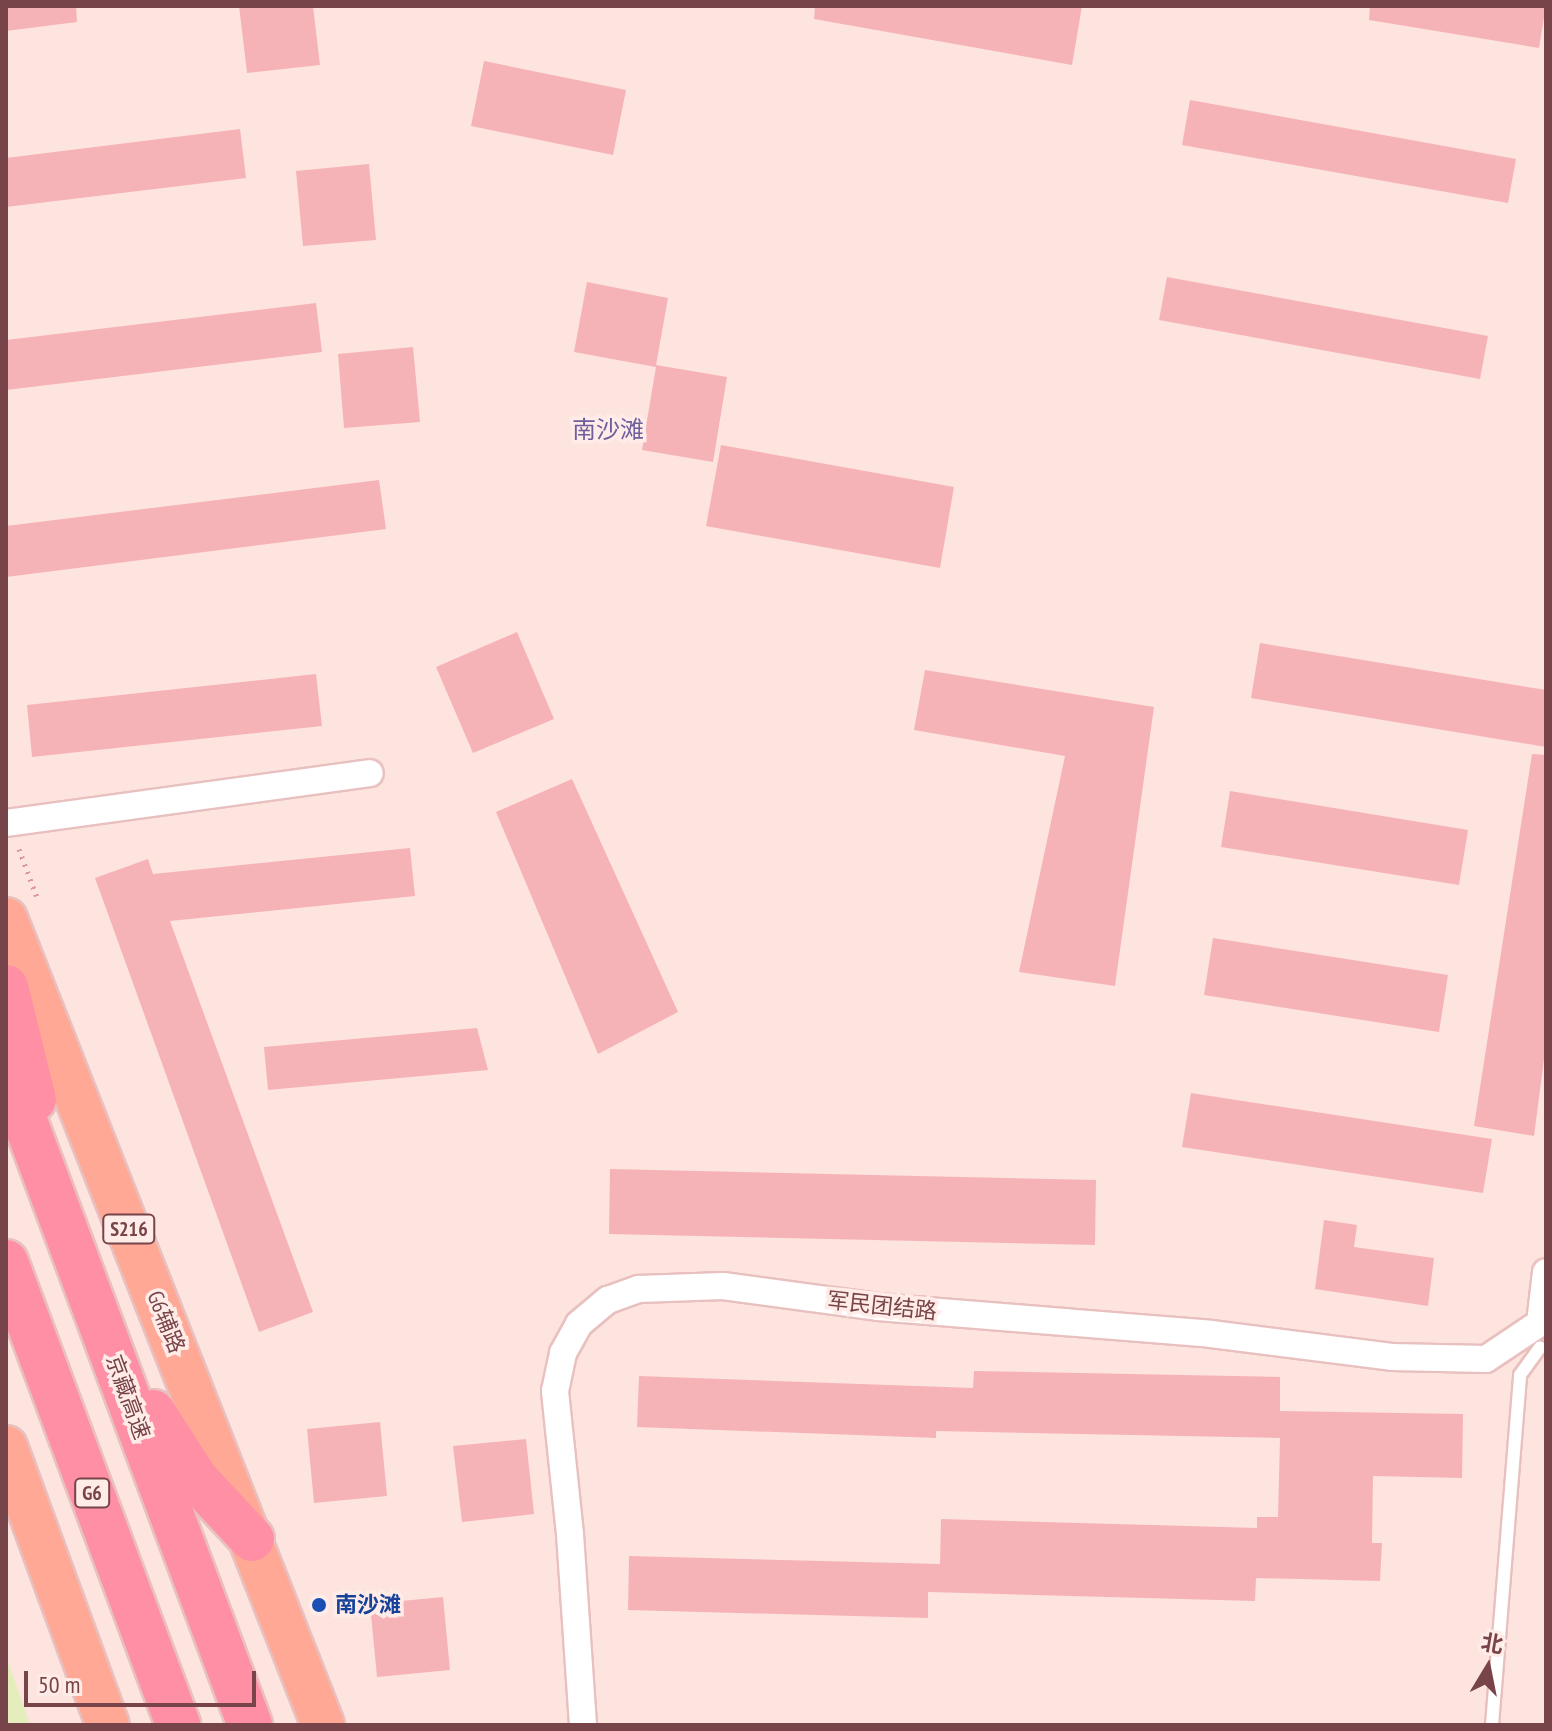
<!DOCTYPE html>
<meta charset="utf-8">
<style>
body{margin:0}
#map{position:relative;width:1552px;height:1731px;overflow:hidden;background:#fee4de;font-family:"PT Sans Narrow","Noto Sans SC",sans-serif}
div>[style]{position:absolute}
[style*='--x']{left:calc(var(--x)*1px);top:calc(var(--y)*1px);width:calc(var(--w)*1px);rotate:calc(var(--a)*1deg)}
.green>*{inset:0;background:#e6edbc}
.building>*{inset:0;background:#f6b3b7}
.path>*{height:5px;margin-top:-2.5px;transform-origin:0;background:repeating-linear-gradient(90deg,#db979b 0 2px,transparent 0 8px)}
.roads{filter:drop-shadow(2px 0 #e8c0bf) drop-shadow(-2px 0 #e8c0bf) drop-shadow(0 2px #e8c0bf) drop-shadow(0 -2px #e8c0bf)}
.lane>*{height:12px;margin:-6px;padding:0 6px;transform-origin:6px;border-radius:6px;background:#fff}
.street>*{height:26px;margin:-13px;padding:0 13px;transform-origin:13px;border-radius:13px;background:#fff}
.primary>*{height:42px;margin:-21px;padding:0 21px;transform-origin:21px;border-radius:21px;background:#ffa895}
.highway>*{height:44px;margin:-22px;padding:0 22px;transform-origin:22px;border-radius:22px;background:#ff8fa4}
.dots>*{width:22px;height:22px;translate:-50% -50%;box-sizing:border-box;border:4px solid #ffebe7;border-radius:50%}
span{translate:-50% -50%;white-space:nowrap;text-align:center;line-height:1.15;-webkit-text-stroke:7px #ffebe7;paint-order:stroke}
.shield-label span{padding:2px 6px;background:#ffebe7;border:2px solid;border-radius:6px;-webkit-text-stroke-width:0}
.shield-label{font-size:20px;color:#774449;font-weight:700}
.street-label{font-size:22px;color:#774449}
.transit-label{font-size:22px;color:#164399;font-weight:700}
.left{translate:0 -50%;text-align:left}
.neighbourhood-label{font-size:24px;color:#6c5f9b}
.frame{position:absolute;inset:0;border:8px solid #774449;pointer-events:none}
.north{position:absolute;left:1448px;top:1627px;width:80px;height:80px;-webkit-text-stroke:6px #ffebe7;paint-order:stroke;rotate:10deg;font-size:22px;font-weight:700;line-height:32px;text-align:center;color:#774449}
.north::after{content:'';display:block;margin:auto;width:28px;height:36px;background:#774449;clip-path:polygon(50% 0,100% 100%,50% 72%,0 100%)}
.scale{position:absolute;left:24px;top:1671px;width:232px;height:36px;box-sizing:border-box;border:4px solid #774449;border-top:0;padding-left:10px;font-size:24px;line-height:28px;white-space:nowrap;color:#774449;-webkit-text-stroke:6px #ffebe7;paint-order:stroke}
</style>
<div id="map">
<div class="green">
<i style="clip-path:polygon(6px 1655px,30px 1725px,6px 1725px)"></i>
</div>
<div class="building">
<i style="clip-path:polygon(6px 6px,76px 6px,77px 22px,6px 31px)"></i>
<i style="clip-path:polygon(239px 6px,313px 6px,320px 65px,247px 73px)"></i>
<i style="clip-path:polygon(815px 6px,1082px 6px,1072px 65px,814px 19px)"></i>
<i style="clip-path:polygon(1370px 6px,1546px 6px,1539px 48px,1369px 20px)"></i>
<i style="clip-path:polygon(484px 61px,626px 90px,613px 155px,471px 126px)"></i>
<i style="clip-path:polygon(1190px 100px,1516px 159px,1508px 203px,1182px 145px)"></i>
<i style="clip-path:polygon(240px 129px,246px 178px,6px 207px,6px 158px)"></i>
<i style="clip-path:polygon(369px 164px,376px 240px,303px 246px,296px 171px)"></i>
<i style="clip-path:polygon(1167px 277px,1488px 336px,1480px 379px,1159px 320px)"></i>
<i style="clip-path:polygon(587px 282px,668px 298px,656px 365px,727px 377px,713px 462px,642px 450px,656px 367px,574px 352px)"></i>
<i style="clip-path:polygon(316px 303px,322px 352px,6px 390px,6px 340px)"></i>
<i style="clip-path:polygon(413px 347px,420px 422px,344px 428px,338px 354px)"></i>
<i style="clip-path:polygon(721px 445px,954px 487px,940px 568px,706px 526px)"></i>
<i style="clip-path:polygon(379px 480px,386px 529px,6px 577px,6px 526px)"></i>
<i style="clip-path:polygon(517px 632px,554px 719px,473px 753px,436px 667px)"></i>
<i style="clip-path:polygon(1260px 643px,1546px 690px,1546px 747px,1251px 698px)"></i>
<i style="clip-path:polygon(925px 670px,1154px 707px,1115px 986px,1019px 972px,1065px 756px,914px 730px)"></i>
<i style="clip-path:polygon(316px 674px,322px 726px,32px 757px,27px 705px)"></i>
<i style="clip-path:polygon(1532px 754px,1546px 755px,1546px 1044px,1534px 1136px,1474px 1126px)"></i>
<i style="clip-path:polygon(572px 779px,678px 1012px,598px 1054px,496px 812px)"></i>
<i style="clip-path:polygon(1230px 791px,1468px 830px,1459px 885px,1221px 847px)"></i>
<i style="clip-path:polygon(410px 848px,415px 896px,170px 921px,313px 1312px,259px 1332px,95px 878px,148px 859px,153px 874px)"></i>
<i style="clip-path:polygon(1213px 938px,1448px 975px,1439px 1032px,1204px 995px)"></i>
<i style="clip-path:polygon(477px 1028px,488px 1070px,268px 1090px,264px 1047px)"></i>
<i style="clip-path:polygon(1191px 1093px,1492px 1139px,1483px 1193px,1182px 1147px)"></i>
<i style="clip-path:polygon(610px 1169px,1096px 1180px,1095px 1245px,609px 1234px)"></i>
<i style="clip-path:polygon(1324px 1220px,1357px 1225px,1354px 1247px,1434px 1258px,1428px 1306px,1315px 1289px)"></i>
<i style="clip-path:polygon(974px 1371px,1280px 1377px,1280px 1411px,1463px 1414px,1462px 1478px,1373px 1476px,1372px 1543px,1382px 1543px,1380px 1581px,1256px 1578px,1255px 1601px,928px 1592px,928px 1618px,628px 1610px,629px 1556px,940px 1564px,941px 1519px,1257px 1528px,1257px 1517px,1278px 1517px,1280px 1438px,936px 1431px,936px 1438px,637px 1427px,639px 1376px,973px 1388px)"></i>
<i style="clip-path:polygon(380px 1422px,387px 1496px,314px 1503px,307px 1429px)"></i>
<i style="clip-path:polygon(526px 1439px,534px 1514px,462px 1522px,453px 1446px)"></i>
<i style="clip-path:polygon(443px 1597px,450px 1670px,377px 1677px,370px 1604px)"></i>
</div>
<div class="path">
<i style="--x:19;--y:849;--w:54;--a:69.6"></i>
</div>
<div class="roads">
<div class="lane">
<i style="--x:1492;--y:1725;--w:351;--a:-85.4"></i>
<i style="--x:1520;--y:1375;--w:34;--a:-54"></i>
</div>
<div class="street">
<i style="--x:6;--y:823;--w:367;--a:-7.8"></i>
<i style="--x:583;--y:1725;--w:191;--a:-93.9"></i>
<i style="--x:570;--y:1534;--w:144;--a:-96"></i>
<i style="--x:555;--y:1391;--w:39;--a:-78"></i>
<i style="--x:563;--y:1353;--w:33;--a:-61"></i>
<i style="--x:579;--y:1324;--w:38;--a:-40"></i>
<i style="--x:608;--y:1300;--w:33;--a:-20"></i>
<i style="--x:639;--y:1289;--w:84;--a:-2"></i>
<i style="--x:723;--y:1286;--w:156;--a:7.7"></i>
<i style="--x:878;--y:1307;--w:334;--a:4.6"></i>
<i style="--x:1211;--y:1334;--w:182;--a:7.2"></i>
<i style="--x:1392;--y:1357;--w:94;--a:1.2"></i>
<i style="--x:1486;--y:1359;--w:65;--a:-33.7"></i>
<i style="--x:1540;--y:1323;--w:51;--a:-83.3"></i>
</div>
<div class="primary">
<i style="--x:6;--y:919;--w:866;--a:68.53"></i>
<i style="--x:6;--y:1447;--w:296;--a:69.9"></i>
</div>
<div class="highway">
<i style="--x:6;--y:987;--w:116;--a:76.1"></i>
<i style="--x:6;--y:1070;--w:699;--a:69.57"></i>
<i style="--x:6;--y:1262;--w:494;--a:69.6"></i>
<i style="--x:153;--y:1412;--w:80;--a:57.3"></i>
<i style="--x:196;--y:1479;--w:82;--a:47"></i>
</div>
</div>
<div class="dots">
<i style="left:319px;top:1605px;background:#1a4fb4"></i>
</div>
<div class="shield-label">
<span style="left:129px;top:1229px">S216</span>
<span style="left:92px;top:1493px">G6</span>
</div>
<div class="street-label">
<span style="left:882px;top:1306px;rotate:6deg">军民团结路</span>
<span style="left:166px;top:1322px;rotate:68deg">G6辅路</span>
<span style="left:128px;top:1397px;rotate:70deg">京藏高速</span>
</div>
<div class="transit-label">
<span class="left" style="left:335px;top:1605px">南沙滩</span>
</div>
<div class="neighbourhood-label">
<span style="left:608px;top:430px">南沙滩</span>
</div>
<div class="frame"></div>
<div class="north">北</div>
<div class="scale">50 m</div>
</div>
